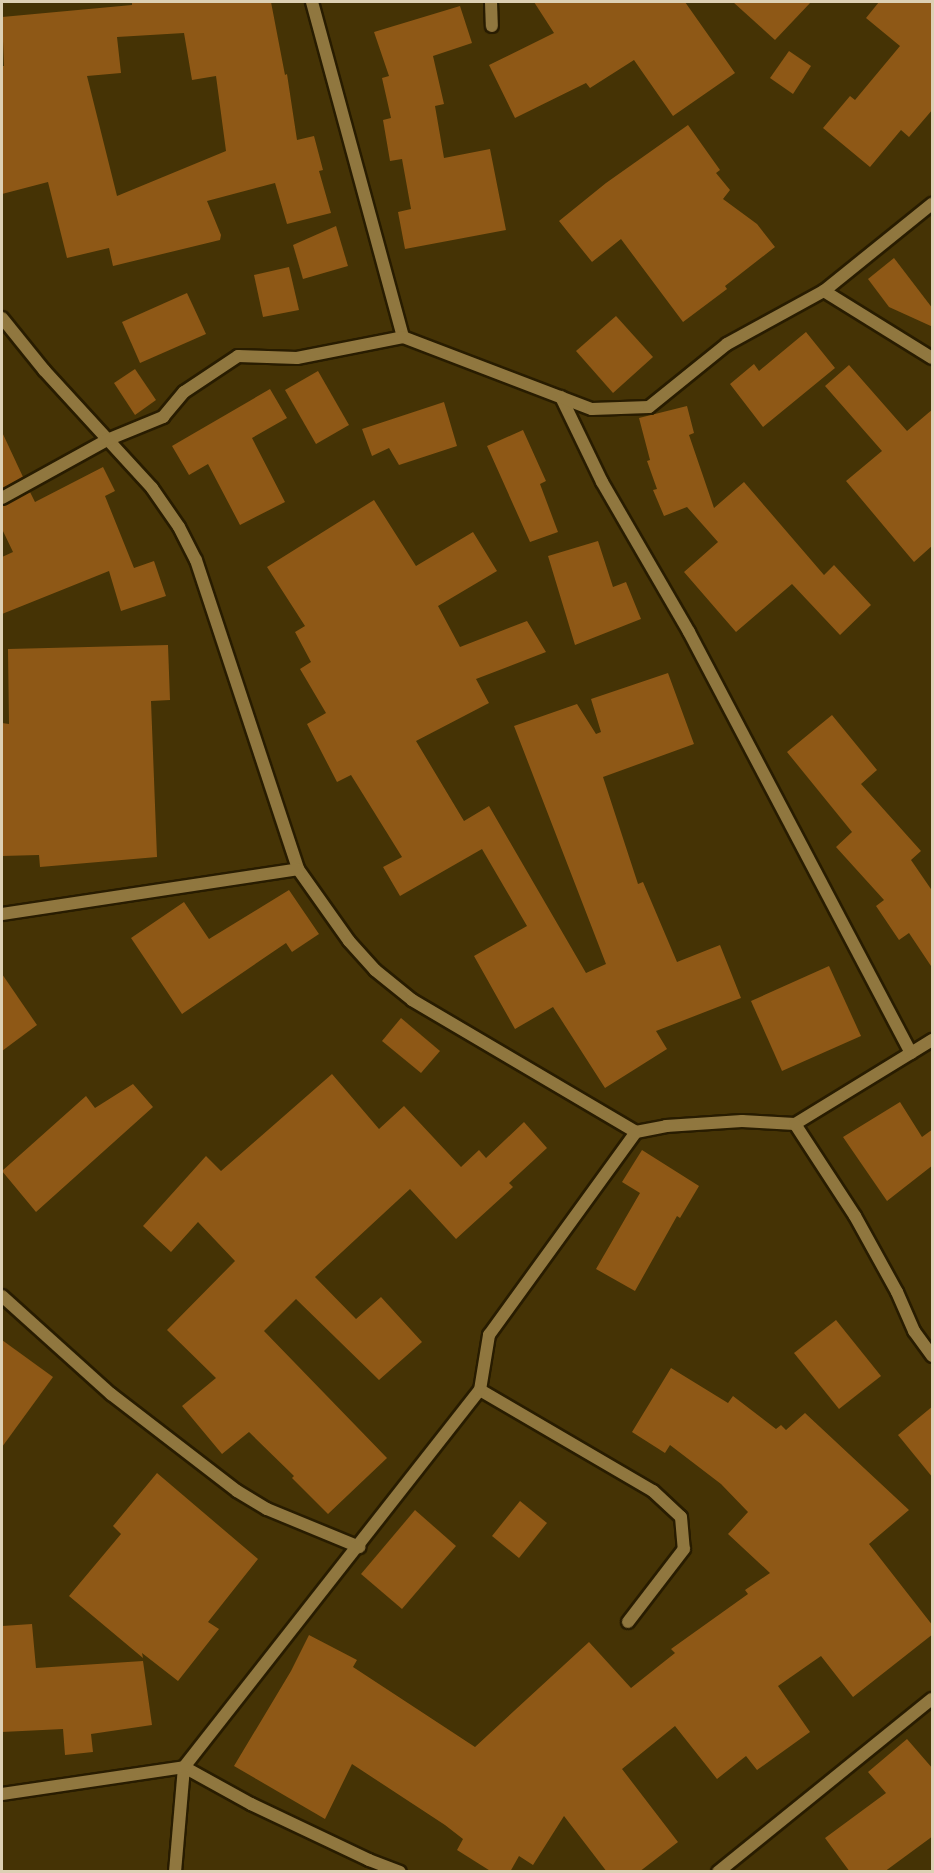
<!DOCTYPE html>
<style>
body{margin:0}
#map{position:relative;width:934px;height:1873px;overflow:hidden;background:#453305;font-family:Merriweather,serif}
div>[style]{position:absolute}
[style*='--x']{left:calc(var(--x)*1px);top:calc(var(--y)*1px);width:calc(var(--w)*1px);rotate:calc(var(--a)*1deg)}
.building>*{inset:0;background:#8e5816}
.roads{filter:drop-shadow(2px 0 #281c00) drop-shadow(-2px 0 #281c00) drop-shadow(0 2px #281c00) drop-shadow(0 -2px #281c00)}
.minor>*{height:12px;margin:-6px;padding:0 6px;transform-origin:6px;border-radius:6px;background:#90773f}
span{translate:-50% -50%;white-space:nowrap;text-align:center;line-height:1.15;-webkit-text-stroke:6px #453305;paint-order:stroke}
.frame{position:absolute;inset:0;border:3px solid #ddd0b4;pointer-events:none}
</style>
<div id="map">
<div class="building">
<i style="clip-path:polygon(evenodd,132px 2px,271px 2px,285px 75px,287px 74px,297px 140px,314px 136px,323px 170px,319px 171px,331px 213px,287px 224px,275px 183px,207px 201px,221px 235px,220px 240px,113px 266px,109px 248px,67px 258px,48px 182px,2px 194px,2px 66px,4px 66px,2px 17px,132px 5px,132px 2px,184px 33px,192px 80px,216px 76px,226px 151px,117px 196px,87px 76px,121px 73px,117px 37px,184px 33px)"></i>
<i style="clip-path:polygon(534px 2px,685px 2px,735px 73px,673px 116px,634px 60px,590px 88px,586px 83px,515px 118px,489px 65px,554px 33px)"></i>
<i style="clip-path:polygon(733px 2px,811px 2px,775px 40px)"></i>
<i style="clip-path:polygon(879px 2px,933px 2px,933px 109px,909px 137px,901px 130px,870px 167px,823px 128px,850px 96px,855px 100px,900px 46px,866px 18px)"></i>
<i style="clip-path:polygon(460px 6px,472px 43px,433px 56px,444px 104px,435px 106px,444px 158px,490px 149px,506px 230px,405px 249px,398px 212px,411px 209px,402px 159px,390px 161px,383px 120px,391px 118px,382px 78px,389px 76px,374px 32px)"></i>
<i style="clip-path:polygon(789px 51px,811px 66px,793px 94px,770px 78px)"></i>
<i style="clip-path:polygon(688px 125px,720px 170px,716px 173px,730px 190px,723px 199px,757px 224px,775px 247px,725px 286px,727px 289px,683px 322px,621px 239px,592px 262px,559px 221px,606px 183px)"></i>
<i style="clip-path:polygon(336px 226px,348px 266px,303px 279px,293px 245px)"></i>
<i style="clip-path:polygon(894px 258px,933px 309px,933px 327px,889px 307px,868px 279px)"></i>
<i style="clip-path:polygon(289px 267px,299px 310px,263px 317px,254px 275px)"></i>
<i style="clip-path:polygon(187px 293px,206px 334px,140px 363px,122px 322px)"></i>
<i style="clip-path:polygon(616px 316px,653px 357px,613px 393px,576px 351px)"></i>
<i style="clip-path:polygon(806px 332px,835px 368px,763px 427px,730px 384px,754px 364px,759px 371px)"></i>
<i style="clip-path:polygon(849px 365px,907px 431px,933px 409px,933px 545px,914px 562px,846px 481px,882px 451px,825px 386px)"></i>
<i style="clip-path:polygon(135px 369px,156px 400px,135px 415px,114px 383px)"></i>
<i style="clip-path:polygon(318px 371px,349px 425px,316px 444px,285px 390px)"></i>
<i style="clip-path:polygon(270px 389px,287px 418px,252px 438px,285px 502px,240px 525px,208px 464px,189px 475px,172px 446px)"></i>
<i style="clip-path:polygon(444px 402px,457px 446px,399px 465px,389px 448px,372px 456px,362px 429px)"></i>
<i style="clip-path:polygon(687px 406px,694px 433px,689px 435px,714px 508px,744px 482px,824px 575px,834px 565px,871px 605px,840px 635px,792px 584px,736px 632px,684px 572px,718px 542px,687px 507px,664px 516px,653px 490px,657px 489px,647px 461px,650px 460px,639px 418px)"></i>
<i style="clip-path:polygon(523px 430px,546px 481px,540px 484px,558px 532px,530px 542px,487px 446px)"></i>
<i style="clip-path:polygon(2px 432px,23px 477px,2px 489px)"></i>
<i style="clip-path:polygon(103px 467px,115px 491px,105px 496px,134px 568px,154px 561px,166px 596px,121px 611px,109px 571px,2px 614px,2px 557px,13px 552px,2px 529px,2px 506px,30px 492px,35px 502px)"></i>
<i style="clip-path:polygon(374px 500px,416px 566px,473px 532px,497px 571px,438px 606px,460px 647px,527px 621px,546px 652px,476px 679px,489px 703px,416px 741px,464px 821px,489px 806px,586px 973px,606px 964px,514px 726px,577px 704px,596px 734px,601px 732px,591px 699px,668px 673px,694px 744px,603px 777px,638px 884px,643px 882px,677px 962px,720px 945px,741px 998px,656px 1031px,667px 1049px,605px 1088px,553px 1007px,515px 1029px,474px 956px,527px 926px,482px 849px,400px 896px,383px 867px,402px 857px,351px 775px,337px 782px,307px 724px,326px 713px,300px 669px,311px 662px,295px 632px,305px 626px,267px 567px)"></i>
<i style="clip-path:polygon(598px 541px,613px 587px,626px 582px,641px 619px,575px 645px,548px 556px)"></i>
<i style="clip-path:polygon(168px 645px,170px 700px,151px 701px,157px 857px,40px 867px,39px 855px,2px 856px,2px 723px,9px 724px,8px 649px)"></i>
<i style="clip-path:polygon(832px 715px,877px 770px,861px 784px,921px 851px,911px 860px,933px 892px,933px 969px,909px 933px,899px 940px,876px 906px,884px 900px,836px 847px,852px 832px,787px 752px)"></i>
<i style="clip-path:polygon(289px 890px,319px 934px,292px 952px,286px 943px,182px 1014px,131px 938px,184px 902px,209px 939px)"></i>
<i style="clip-path:polygon(829px 966px,861px 1036px,782px 1071px,751px 1001px)"></i>
<i style="clip-path:polygon(2px 974px,37px 1025px,2px 1051px)"></i>
<i style="clip-path:polygon(401px 1018px,440px 1051px,421px 1073px,382px 1041px)"></i>
<i style="clip-path:polygon(332px 1074px,379px 1129px,404px 1106px,461px 1167px,479px 1150px,486px 1158px,524px 1122px,547px 1148px,509px 1183px,513px 1187px,456px 1239px,410px 1189px,315px 1277px,356px 1319px,381px 1297px,422px 1342px,379px 1380px,296px 1299px,264px 1331px,387px 1458px,328px 1514px,292px 1478px,294px 1476px,249px 1432px,222px 1454px,182px 1406px,216px 1378px,167px 1330px,235px 1261px,198px 1222px,171px 1252px,143px 1226px,206px 1156px,221px 1171px)"></i>
<i style="clip-path:polygon(133px 1084px,153px 1107px,36px 1212px,2px 1171px,86px 1096px,95px 1108px)"></i>
<i style="clip-path:polygon(900px 1102px,922px 1137px,933px 1129px,933px 1165px,887px 1201px,843px 1137px)"></i>
<i style="clip-path:polygon(642px 1150px,699px 1186px,680px 1218px,677px 1216px,635px 1291px,596px 1269px,640px 1193px,622px 1182px)"></i>
<i style="clip-path:polygon(836px 1320px,881px 1376px,839px 1409px,794px 1353px)"></i>
<i style="clip-path:polygon(2px 1340px,53px 1377px,2px 1447px)"></i>
<i style="clip-path:polygon(671px 1368px,728px 1403px,733px 1396px,776px 1429px,781px 1425px,786px 1430px,805px 1413px,909px 1510px,869px 1544px,933px 1626px,933px 1634px,853px 1697px,821px 1656px,778px 1686px,810px 1732px,757px 1770px,746px 1756px,717px 1779px,675px 1726px,622px 1769px,678px 1842px,639px 1872px,607px 1872px,564px 1816px,533px 1865px,519px 1856px,510px 1872px,492px 1872px,457px 1850px,463px 1839px,445px 1825px,352px 1764px,325px 1819px,234px 1766px,291px 1671px,309px 1635px,357px 1660px,353px 1667px,475px 1747px,589px 1642px,631px 1688px,675px 1653px,671px 1649px,748px 1594px,745px 1590px,770px 1573px,728px 1534px,748px 1512px,721px 1484px,670px 1445px,665px 1453px,632px 1432px)"></i>
<i style="clip-path:polygon(933px 1406px,933px 1478px,898px 1435px)"></i>
<i style="clip-path:polygon(157px 1473px,258px 1559px,208px 1622px,219px 1629px,178px 1681px,142px 1653px,143px 1658px,69px 1596px,121px 1534px,113px 1526px)"></i>
<i style="clip-path:polygon(520px 1501px,547px 1523px,519px 1558px,492px 1536px)"></i>
<i style="clip-path:polygon(415px 1510px,456px 1546px,402px 1609px,361px 1574px)"></i>
<i style="clip-path:polygon(32px 1624px,36px 1668px,143px 1661px,152px 1725px,91px 1734px,93px 1752px,65px 1755px,63px 1729px,2px 1732px,2px 1626px)"></i>
<i style="clip-path:polygon(907px 1739px,933px 1769px,933px 1836px,884px 1872px,850px 1872px,825px 1838px,886px 1793px,868px 1772px)"></i>
</div>
<div class="roads">
<div class="minor">
<i style="--x:312;--y:2;--w:347;--a:74.8"></i>
<i style="--x:491;--y:2;--w:24;--a:88"></i>
<i style="--x:824;--y:291;--w:127;--a:31.8"></i>
<i style="--x:2;--y:318;--w:67;--a:51.1"></i>
<i style="--x:44;--y:370;--w:160;--a:47.5"></i>
<i style="--x:152;--y:488;--w:47;--a:55.3"></i>
<i style="--x:179;--y:527;--w:37;--a:63"></i>
<i style="--x:196;--y:560;--w:325;--a:71.7"></i>
<i style="--x:298;--y:869;--w:88;--a:54.7"></i>
<i style="--x:349;--y:941;--w:39;--a:48"></i>
<i style="--x:375;--y:970;--w:48;--a:39"></i>
<i style="--x:412;--y:1000;--w:260;--a:30.5"></i>
<i style="--x:636;--y:1132;--w:31;--a:-11"></i>
<i style="--x:666;--y:1126;--w:76;--a:-3.8"></i>
<i style="--x:742;--y:1121;--w:53;--a:3.2"></i>
<i style="--x:795;--y:1124;--w:161;--a:-31.5"></i>
<i style="--x:561;--y:397;--w:94;--a:64.2"></i>
<i style="--x:602;--y:482;--w:173;--a:59.9"></i>
<i style="--x:689;--y:632;--w:476;--a:62.2"></i>
<i style="--x:2;--y:498;--w:120;--a:-28.9"></i>
<i style="--x:107;--y:440;--w:61;--a:-22.3"></i>
<i style="--x:163;--y:417;--w:33;--a:-50"></i>
<i style="--x:184;--y:392;--w:65;--a:-33.7"></i>
<i style="--x:238;--y:356;--w:59;--a:1.9"></i>
<i style="--x:297;--y:358;--w:108;--a:-11.2"></i>
<i style="--x:403;--y:337;--w:202;--a:20.9"></i>
<i style="--x:592;--y:409;--w:57;--a:-2"></i>
<i style="--x:649;--y:407;--w:100;--a:-38.9"></i>
<i style="--x:727;--y:344;--w:111;--a:-28.7"></i>
<i style="--x:824;--y:291;--w:139;--a:-38.9"></i>
<i style="--x:2;--y:914;--w:299;--a:-8.6"></i>
<i style="--x:795;--y:1124;--w:110;--a:56.9"></i>
<i style="--x:855;--y:1216;--w:87;--a:61.1"></i>
<i style="--x:897;--y:1292;--w:43;--a:66.4"></i>
<i style="--x:914;--y:1331;--w:31;--a:54"></i>
<i style="--x:2;--y:1296;--w:147;--a:42"></i>
<i style="--x:111;--y:1394;--w:159;--a:37.6"></i>
<i style="--x:237;--y:1491;--w:35;--a:31"></i>
<i style="--x:267;--y:1509;--w:100;--a:22.4"></i>
<i style="--x:480;--y:1390;--w:200;--a:30.3"></i>
<i style="--x:653;--y:1491;--w:38;--a:43"></i>
<i style="--x:681;--y:1517;--w:32;--a:85"></i>
<i style="--x:684;--y:1549;--w:92;--a:127.5"></i>
<i style="--x:2;--y:1794;--w:184;--a:-8.4"></i>
<i style="--x:184;--y:1767;--w:77;--a:28.9"></i>
<i style="--x:251;--y:1804;--w:131;--a:25.4"></i>
<i style="--x:369;--y:1860;--w:33;--a:21"></i>
<i style="--x:175;--y:1872;--w:105;--a:-85.1"></i>
<i style="--x:184;--y:1767;--w:479;--a:-51.9"></i>
<i style="--x:480;--y:1390;--w:56;--a:-80.7"></i>
<i style="--x:489;--y:1335;--w:251;--a:-54.1"></i>
<i style="--x:718;--y:1872;--w:275;--a:-39"></i>
</div>
</div>
<div class="frame"></div>
</div>
